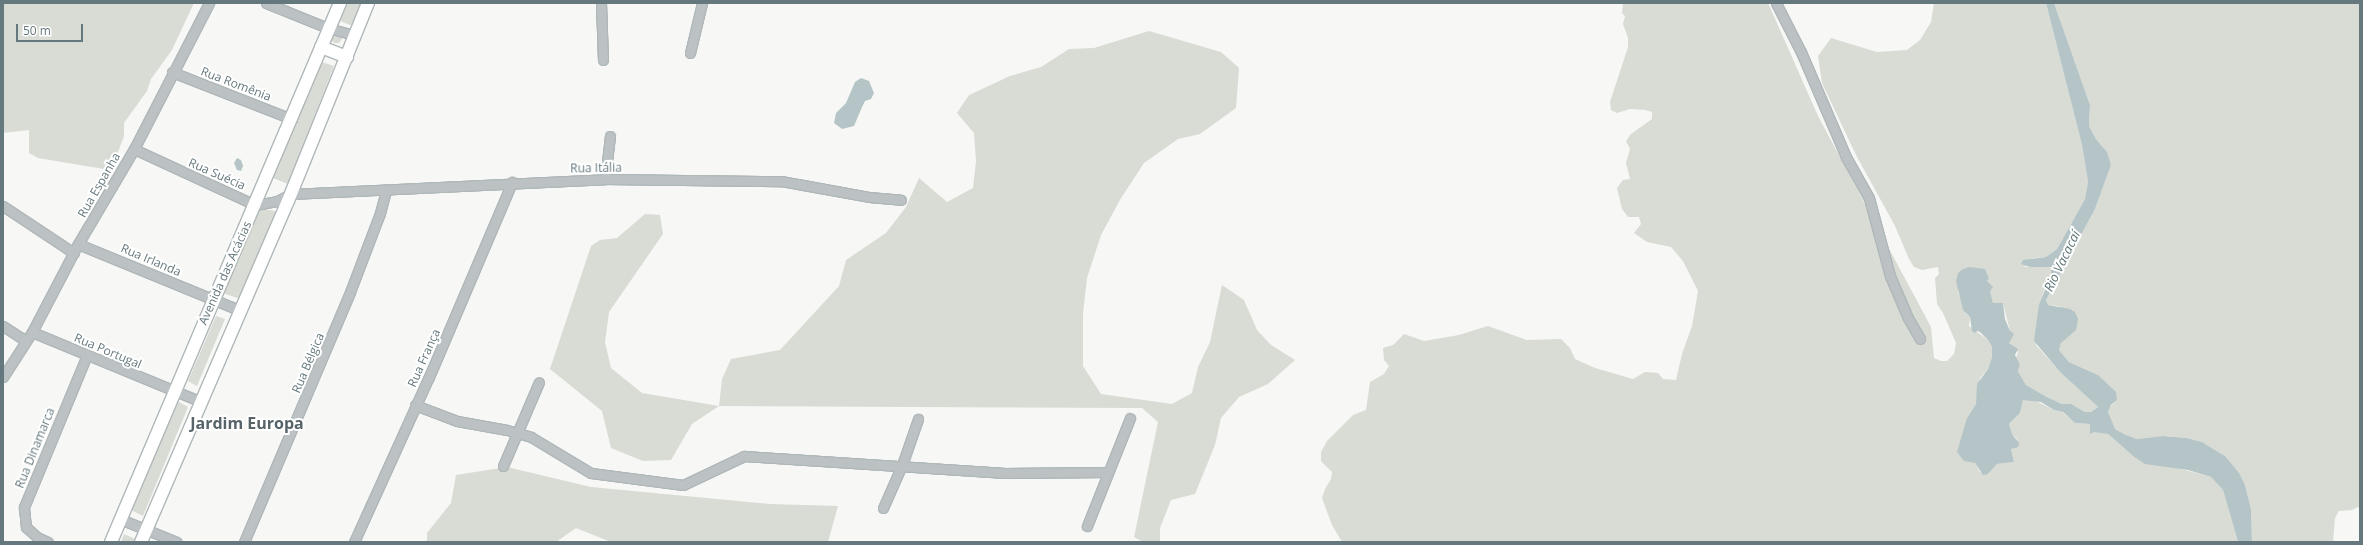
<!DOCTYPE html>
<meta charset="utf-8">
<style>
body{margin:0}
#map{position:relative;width:2363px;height:545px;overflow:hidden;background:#f7f7f5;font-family:"Open Sans",sans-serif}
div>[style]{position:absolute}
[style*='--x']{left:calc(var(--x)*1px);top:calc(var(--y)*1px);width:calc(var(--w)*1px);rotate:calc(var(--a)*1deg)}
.green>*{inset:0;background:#d8dcd4}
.water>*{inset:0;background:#b5c4c6}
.roads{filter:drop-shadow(1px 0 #afb7b9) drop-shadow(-1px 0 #afb7b9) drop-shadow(0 1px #afb7b9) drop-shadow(0 -1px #afb7b9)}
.street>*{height:9px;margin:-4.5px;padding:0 4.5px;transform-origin:4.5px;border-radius:4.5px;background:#bcc2c4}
.secondary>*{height:12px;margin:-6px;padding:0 6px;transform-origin:6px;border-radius:6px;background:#fff}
span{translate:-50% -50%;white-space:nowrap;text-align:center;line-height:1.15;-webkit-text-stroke:4px #fff;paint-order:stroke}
.street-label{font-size:12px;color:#65787d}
.water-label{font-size:13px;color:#5f7678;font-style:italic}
.district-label{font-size:16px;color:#566469;font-weight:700}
.frame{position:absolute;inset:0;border:4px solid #65787d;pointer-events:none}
.scale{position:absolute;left:16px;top:24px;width:67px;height:18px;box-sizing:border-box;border:2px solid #65787d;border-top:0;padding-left:5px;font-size:12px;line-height:14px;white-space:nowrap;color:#65787d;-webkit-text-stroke:3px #fff;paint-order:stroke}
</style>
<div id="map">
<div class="green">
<i style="clip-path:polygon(3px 3px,194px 3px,172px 50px,151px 79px,147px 91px,124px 123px,124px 136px,118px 152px,104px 169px,38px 158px,29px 153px,29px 130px,3px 133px)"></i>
<i style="clip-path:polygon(345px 3px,361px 3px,352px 26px,338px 20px)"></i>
<i style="clip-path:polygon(1623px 3px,1768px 3px,1818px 116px,1931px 327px,1934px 358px,1941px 361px,1947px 361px,1954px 354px,1956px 343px,1943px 313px,1937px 304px,1935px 278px,1939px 274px,1938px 267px,1922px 270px,1914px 267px,1909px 259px,1895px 226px,1856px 155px,1822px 83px,1818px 56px,1831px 38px,1877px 52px,1907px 50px,1920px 40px,1931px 22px,1934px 3px,2046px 3px,2082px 145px,2088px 182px,2085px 199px,2057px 249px,2046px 257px,2033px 258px,2024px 267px,2049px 266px,2052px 270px,2039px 304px,2036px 345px,2060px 372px,2098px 407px,2091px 412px,2085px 412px,2071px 404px,2062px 404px,2047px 397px,2026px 385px,2018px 371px,2020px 365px,2015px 359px,2018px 353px,2016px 348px,2009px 343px,2010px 331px,2003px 303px,1993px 303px,1987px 281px,1989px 278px,1985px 270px,1970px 267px,1958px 292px,1966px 314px,1970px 317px,1969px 326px,1988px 340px,1992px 347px,1992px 357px,1988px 369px,1980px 378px,1976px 404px,1967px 418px,1968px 461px,1975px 463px,1980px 472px,1988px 474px,1997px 464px,2014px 462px,2011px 449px,2017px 439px,2012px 434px,2009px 424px,2020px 413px,2023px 400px,2034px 400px,2054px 410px,2062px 412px,2075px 423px,2090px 424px,2090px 430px,2108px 434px,2133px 456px,2211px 477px,2223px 490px,2238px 542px,1342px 542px,1332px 525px,1322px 498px,1325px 489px,1331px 479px,1332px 472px,1321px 461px,1321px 452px,1327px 441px,1353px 415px,1366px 410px,1370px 382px,1384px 374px,1389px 366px,1384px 360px,1383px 348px,1393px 345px,1404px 334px,1424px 341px,1459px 335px,1488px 326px,1527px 340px,1561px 339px,1570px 348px,1575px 359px,1595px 368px,1633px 379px,1645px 372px,1658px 373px,1663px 379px,1676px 380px,1682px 354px,1692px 326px,1698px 291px,1683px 261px,1671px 247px,1647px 242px,1634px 233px,1641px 224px,1639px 217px,1628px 217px,1622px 209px,1617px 188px,1623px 180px,1630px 179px,1626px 163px,1630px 149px,1626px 141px,1631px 134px,1652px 119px,1652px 112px,1645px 110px,1630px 109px,1617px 113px,1611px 110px,1610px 102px,1628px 47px,1628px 38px,1623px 24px,1625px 16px,1622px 13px)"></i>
<i style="clip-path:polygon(2054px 3px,2360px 3px,2360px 509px,2358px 507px,2352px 510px,2339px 511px,2335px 518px,2333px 542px,2252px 542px,2251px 509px,2245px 485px,2225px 456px,2202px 442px,2187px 438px,2164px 436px,2137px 439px,2124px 434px,2115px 429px,2109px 417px,2108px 409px,2116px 401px,2098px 375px,2069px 362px,2059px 350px,2061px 343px,2078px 319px,2058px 306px,2048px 305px,2046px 300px,2095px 209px,2111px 165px,2103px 147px,2096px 139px,2089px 126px,2090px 105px)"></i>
<i style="clip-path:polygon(1149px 31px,1221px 52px,1239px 68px,1236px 108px,1200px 134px,1178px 139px,1144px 163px,1121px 198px,1101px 235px,1087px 278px,1083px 314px,1083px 366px,1101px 394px,1172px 404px,1192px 393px,1198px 367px,1210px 342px,1222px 285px,1244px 300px,1257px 330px,1271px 345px,1295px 360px,1268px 384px,1239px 397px,1221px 418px,1215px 445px,1195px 494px,1171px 500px,1160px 528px,1160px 542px,1143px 542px,1134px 537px,1158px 422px,1142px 408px,719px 406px,692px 424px,671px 460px,643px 461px,611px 448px,602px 411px,550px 369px,591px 246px,600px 240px,617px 238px,645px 214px,660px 215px,663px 234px,609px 312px,605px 342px,611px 368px,642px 393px,719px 406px,722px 379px,731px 359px,780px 350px,839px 286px,846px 260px,886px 233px,906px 207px,919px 178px,947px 202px,973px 188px,976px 161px,974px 133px,957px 113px,969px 95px,1010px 76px,1041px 67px,1069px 49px,1094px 48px)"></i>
<i style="clip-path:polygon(333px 32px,342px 35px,342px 39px,339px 43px,334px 43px,331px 40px)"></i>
<i style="clip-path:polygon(319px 61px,334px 66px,288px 184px,273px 178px)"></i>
<i style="clip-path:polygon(260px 208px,279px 212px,241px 299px,222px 293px)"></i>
<i style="clip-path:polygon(216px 316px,225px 319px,197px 386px,188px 381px)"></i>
<i style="clip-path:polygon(177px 401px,188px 407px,143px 516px,129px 509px)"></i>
<i style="clip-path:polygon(507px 467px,591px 487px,770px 504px,838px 506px,828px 542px,611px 542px,576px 528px,556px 542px,427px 542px,427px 533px,451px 503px,456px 475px)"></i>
<i style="clip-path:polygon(124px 534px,135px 539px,133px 542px,121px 542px)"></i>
</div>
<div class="water">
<i style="clip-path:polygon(2046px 3px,2054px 3px,2090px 105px,2089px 126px,2096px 139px,2107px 152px,2111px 165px,2095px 209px,2046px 300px,2048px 305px,2070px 309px,2075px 312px,2078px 319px,2076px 330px,2061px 343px,2059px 350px,2069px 362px,2098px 375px,2116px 392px,2117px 400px,2111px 405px,2108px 412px,2115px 429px,2124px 434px,2137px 439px,2163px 436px,2187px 438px,2202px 442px,2225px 456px,2239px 473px,2245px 485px,2251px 509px,2252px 542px,2238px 542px,2223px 490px,2211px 477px,2188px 470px,2145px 464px,2133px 456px,2108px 434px,2094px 432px,2090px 434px,2090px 424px,2075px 423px,2063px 412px,2054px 410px,2041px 402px,2023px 400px,2020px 413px,2009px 424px,2012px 434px,2019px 443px,2018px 447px,2011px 449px,2014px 462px,1997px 464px,1988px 474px,1983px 475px,1975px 463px,1964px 461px,1957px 452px,1967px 418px,1976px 404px,1977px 384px,1988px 369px,1992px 357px,1992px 347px,1988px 340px,1980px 332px,1977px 331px,1975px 333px,1972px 331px,1970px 317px,1963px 310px,1956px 281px,1958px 273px,1963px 269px,1970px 267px,1985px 269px,1989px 278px,1987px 281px,1993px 287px,1990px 291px,1993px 303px,2003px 303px,2005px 319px,2010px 331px,2014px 334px,2009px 343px,2018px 349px,2015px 355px,2020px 365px,2018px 371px,2026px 385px,2047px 397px,2062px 404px,2071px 404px,2085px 412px,2091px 412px,2098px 407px,2060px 372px,2034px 341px,2039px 304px,2051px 276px,2051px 267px,2030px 267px,2021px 264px,2023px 260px,2046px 257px,2057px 249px,2085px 199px,2088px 182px,2082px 145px)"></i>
<i style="clip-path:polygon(861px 78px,869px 81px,874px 93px,871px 99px,865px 101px,862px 107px,854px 126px,842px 129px,834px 123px,836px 113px,846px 103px,855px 82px)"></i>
<i style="clip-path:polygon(237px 158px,241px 160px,243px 166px,241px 171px,237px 170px,234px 163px)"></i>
</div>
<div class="roads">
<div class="street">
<i style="--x:266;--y:3;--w:67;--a:22"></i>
<i style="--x:328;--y:28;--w:28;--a:15"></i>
<i style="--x:601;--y:3;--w:57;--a:88"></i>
<i style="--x:1776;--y:3;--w:55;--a:63"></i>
<i style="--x:1801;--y:52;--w:114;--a:66.8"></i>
<i style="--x:1846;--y:157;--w:47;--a:60.7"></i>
<i style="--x:1869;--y:198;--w:81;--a:74.9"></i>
<i style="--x:1890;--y:276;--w:46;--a:66.8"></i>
<i style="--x:1908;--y:318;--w:24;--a:60"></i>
<i style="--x:690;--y:53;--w:51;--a:-76.5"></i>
<i style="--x:172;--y:72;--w:129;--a:21.4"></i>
<i style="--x:134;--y:149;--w:133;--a:24.8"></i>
<i style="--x:255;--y:205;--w:22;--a:-10"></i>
<i style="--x:277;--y:201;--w:16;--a:-27"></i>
<i style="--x:291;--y:194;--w:314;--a:-2.7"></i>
<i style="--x:605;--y:179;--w:176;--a:0.7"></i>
<i style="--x:781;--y:181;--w:89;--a:10.3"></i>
<i style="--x:869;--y:197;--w:32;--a:5"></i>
<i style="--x:605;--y:179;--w:43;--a:-83.4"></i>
<i style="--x:3;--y:206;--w:85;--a:33.5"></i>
<i style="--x:78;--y:244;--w:176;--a:22.3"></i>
<i style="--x:3;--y:326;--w:27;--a:33"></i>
<i style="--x:32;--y:332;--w:184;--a:22.4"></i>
<i style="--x:3;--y:377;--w:54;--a:-57.2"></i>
<i style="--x:32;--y:332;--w:99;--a:-62.4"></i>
<i style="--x:78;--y:244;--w:110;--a:-59.5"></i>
<i style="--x:134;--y:149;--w:164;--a:-62.8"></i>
<i style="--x:415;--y:405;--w:45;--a:20.9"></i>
<i style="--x:457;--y:421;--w:51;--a:10.2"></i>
<i style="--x:507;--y:430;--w:25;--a:16"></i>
<i style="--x:531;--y:437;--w:70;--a:31"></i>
<i style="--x:591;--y:473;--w:93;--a:7.4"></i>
<i style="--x:683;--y:485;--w:68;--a:-25.4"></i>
<i style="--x:744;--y:456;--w:262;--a:3.7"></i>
<i style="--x:1005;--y:473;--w:103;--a:-0.6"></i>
<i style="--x:503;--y:466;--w:91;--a:-66.8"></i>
<i style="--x:883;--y:508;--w:47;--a:-66.2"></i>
<i style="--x:902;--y:465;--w:49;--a:-70.8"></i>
<i style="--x:120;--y:519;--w:61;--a:22"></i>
<i style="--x:1087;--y:526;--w:116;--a:-68.3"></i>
<i style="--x:48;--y:542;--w:12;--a:-156"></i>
<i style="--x:37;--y:537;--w:15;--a:-138"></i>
<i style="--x:26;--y:527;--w:20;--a:-96"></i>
<i style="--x:24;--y:507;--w:165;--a:-67.5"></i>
<i style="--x:244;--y:542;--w:272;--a:-67"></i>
<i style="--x:350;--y:292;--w:85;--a:-69.2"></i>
<i style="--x:380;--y:213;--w:24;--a:-75"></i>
<i style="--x:354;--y:542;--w:181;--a:-65.6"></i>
<i style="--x:429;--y:377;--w:212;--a:-66.9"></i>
</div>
<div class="secondary">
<i style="--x:321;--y:47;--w:28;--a:21"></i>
<i style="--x:111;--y:542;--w:586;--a:-66.98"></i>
<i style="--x:141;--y:542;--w:371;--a:-66.7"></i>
<i style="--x:288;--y:201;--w:214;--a:-68"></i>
</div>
</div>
<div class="street-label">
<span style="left:236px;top:84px;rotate:21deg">Rua Romênia</span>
<span style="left:596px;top:168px;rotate:-1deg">Rua Itália</span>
<span style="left:217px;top:174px;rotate:24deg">Rua Suécia</span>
<span style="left:99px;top:185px;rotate:-60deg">Rua Espanha</span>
<span style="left:151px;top:260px;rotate:23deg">Rua Irlanda</span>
<span style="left:225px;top:273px;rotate:-66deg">Avenida das Acácias</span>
<span style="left:108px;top:351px;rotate:23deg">Rua Portugal</span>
<span style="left:424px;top:358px;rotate:-66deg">Rua França</span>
<span style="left:308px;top:363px;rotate:-67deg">Rua Bélgica</span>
<span style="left:35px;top:448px;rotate:-68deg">Rua Dinamarca</span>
</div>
<div class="water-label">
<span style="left:2062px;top:261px;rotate:-64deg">Rio Vacacaí</span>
</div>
<div class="district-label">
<span style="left:247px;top:423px">Jardim Europa</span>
</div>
<div class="frame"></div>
<div class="scale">50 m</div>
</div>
